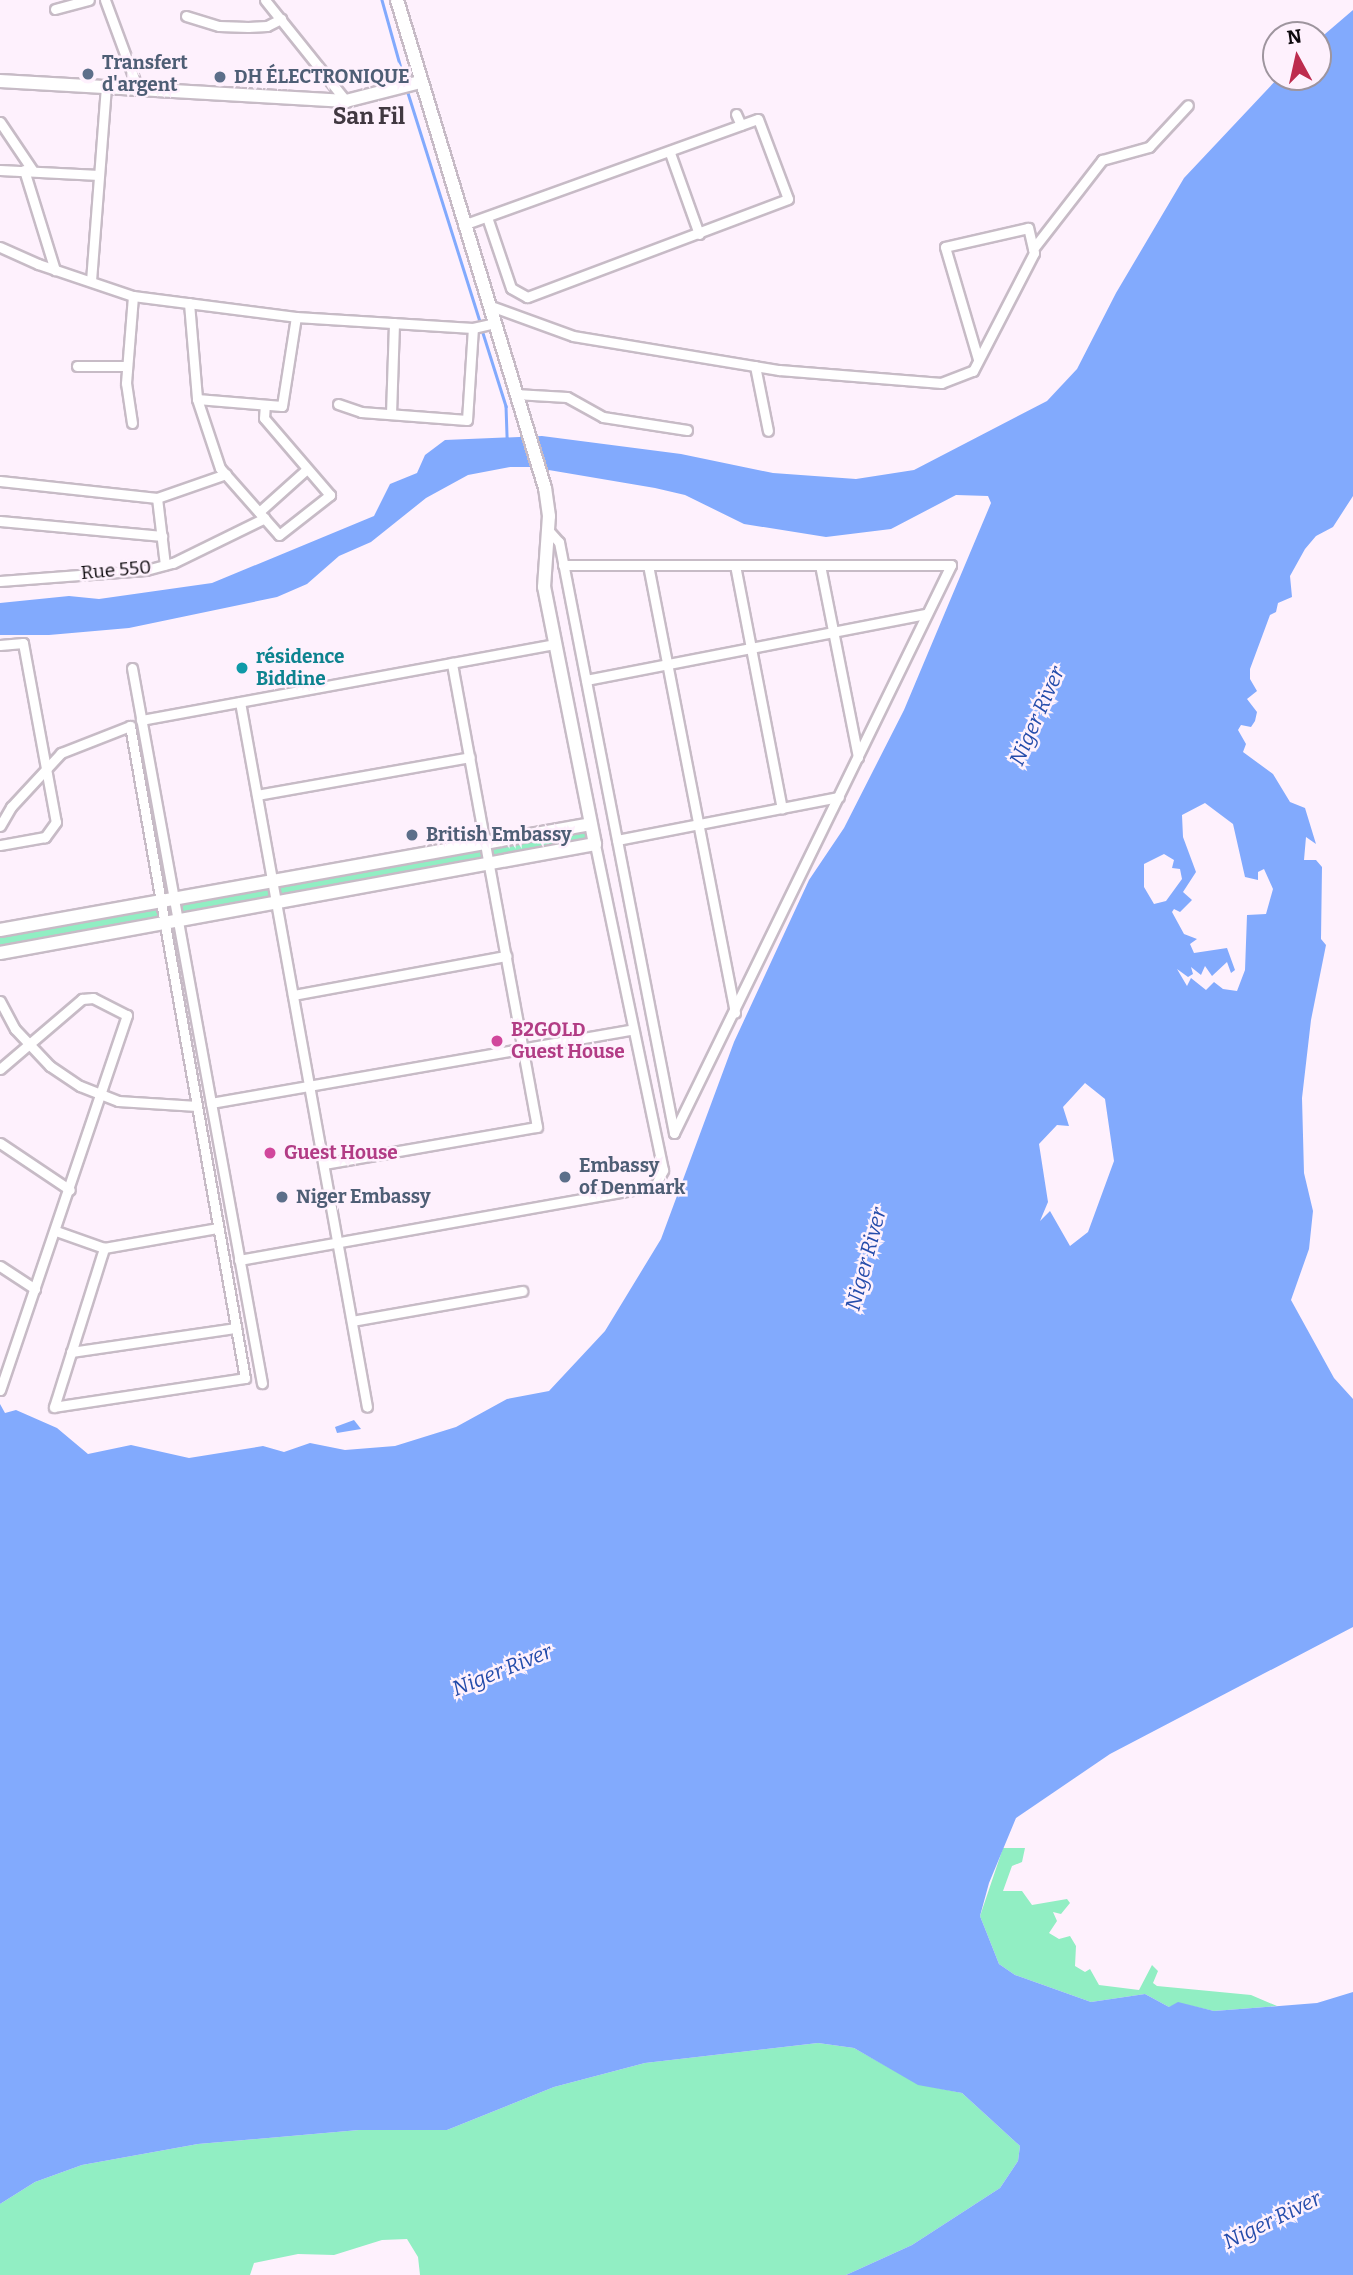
<!DOCTYPE html>
<meta charset="utf-8">
<style>
body{margin:0}
#map{position:relative;width:1353px;height:2275px;overflow:hidden;background:#fef1fd;font-family:Bitter,serif}
div>[style]{position:absolute}
[style*='--x']{left:calc(var(--x)*1px);top:calc(var(--y)*1px);width:calc(var(--w)*1px);rotate:calc(var(--a)*1deg)}
.green>*{inset:0;background:#91eec3}
.water>*{inset:0;background:#82aafd}
.stream>*{height:2.5px;margin:-1.25px;padding:0 1.25px;transform-origin:1.25px;border-radius:1.25px;background:#82aafd}
.roads{filter:drop-shadow(2px 0 #c7bbc6) drop-shadow(-2px 0 #c7bbc6) drop-shadow(0 2px #c7bbc6) drop-shadow(0 -2px #c7bbc6)}
.street>*{height:9px;margin:-4.5px;padding:0 4.5px;transform-origin:4.5px;border-radius:4.5px;background:#fff}
.secondary>*{height:12px;margin:-6px;padding:0 6px;transform-origin:6px;border-radius:6px;background:#fff}
.dots>*{width:19px;height:19px;translate:-50% -50%;box-sizing:border-box;border:4px solid #fef1fd;border-radius:50%}
span{translate:-50% -50%;white-space:nowrap;text-align:center;line-height:1.15;-webkit-text-stroke:5px #fef1fd;paint-order:stroke}
.service-label{font-size:19px;color:#4e5e75;font-weight:700}
.left{translate:0 -50%;text-align:left}
.street-label{font-size:19px;color:#0f0b0f}
.culture-label{font-size:19px;color:#0d838f;font-weight:700}
.hotel-label{font-size:19px;color:#b23c85;font-weight:700}
.water-label{font-size:21px;color:#254cab;font-style:italic}
.quarter-label{font-size:23px;color:#413841;font-weight:700}
.north{position:absolute;left:1262px;top:21px;width:70px;height:70px;box-sizing:border-box;background:#fef1fd;border:2px solid #9e959e;border-radius:50%;rotate:352deg;font-size:19px;font-weight:700;line-height:28px;text-align:center;color:#0f0b0f}
.north::after{content:'';display:block;margin:auto;width:24px;height:32px;background:#bd2c4e;clip-path:polygon(50% 0,100% 100%,50% 72%,0 100%)}
</style>
<div id="map">
<div class="green">
<i style="clip-path:polygon(585px 831px,587px 838px,0 945px,0 936px)"></i>
<i style="clip-path:polygon(1003px 1848px,1025px 1848px,1022px 1862px,1012px 1866px,1003px 1891px,1022px 1891px,1032px 1905px,1067px 1899px,1070px 1903px,1061px 1914px,1053px 1912px,1057px 1921px,1049px 1933px,1059px 1939px,1070px 1936px,1076px 1946px,1075px 1966px,1085px 1972px,1090px 1969px,1099px 1985px,1139px 1990px,1152px 1965px,1158px 1971px,1153px 1983px,1157px 1986px,1251px 1995px,1277px 2006px,1214px 2011px,1183px 2004px,1169px 2007px,1145px 1994px,1091px 2002px,1015px 1975px,999px 1964px,980px 1916px)"></i>
<i style="clip-path:polygon(818px 2043px,854px 2048px,918px 2084px,962px 2093px,1020px 2146px,1018px 2161px,1000px 2188px,912px 2245px,846px 2275px,420px 2275px,418px 2257px,407px 2239px,382px 2240px,334px 2255px,298px 2254px,254px 2263px,250px 2275px,0 2275px,0 2204px,35px 2182px,82px 2165px,198px 2144px,359px 2130px,447px 2130px,554px 2087px,645px 2063px)"></i>
</div>
<div class="water">
<i style="clip-path:polygon(evenodd,1353px 10px,1353px 496px,1333px 527px,1316px 536px,1305px 549px,1290px 576px,1292px 597px,1278px 603px,1276px 612px,1270px 615px,1250px 669px,1250px 679px,1257px 691px,1247px 699px,1257px 712px,1255px 721px,1251px 727px,1241px 725px,1238px 730px,1246px 744px,1243px 752px,1273px 774px,1290px 802px,1305px 808px,1316px 844px,1306px 837px,1304px 860px,1316px 860px,1322px 867px,1321px 939px,1326px 945px,1311px 1020px,1302px 1098px,1304px 1173px,1313px 1211px,1309px 1249px,1291px 1300px,1334px 1378px,1353px 1399px,1353px 1627px,1110px 1754px,1016px 1818px,989px 1883px,980px 1916px,999px 1964px,1015px 1975px,1091px 2002px,1145px 1994px,1169px 2007px,1178px 2002px,1214px 2011px,1317px 2003px,1353px 1992px,1353px 2275px,846px 2275px,912px 2245px,1000px 2188px,1018px 2161px,1020px 2146px,962px 2093px,918px 2085px,854px 2048px,818px 2043px,645px 2063px,554px 2087px,447px 2130px,359px 2130px,198px 2144px,82px 2165px,35px 2182px,0 2204px,0 1404px,5px 1413px,16px 1410px,57px 1428px,88px 1454px,131px 1445px,189px 1458px,263px 1446px,284px 1452px,310px 1443px,345px 1450px,395px 1446px,456px 1427px,507px 1399px,549px 1391px,605px 1331px,661px 1239px,734px 1042px,809px 880px,844px 828px,904px 710px,991px 503px,988px 496px,956px 495px,891px 529px,826px 537px,744px 524px,685px 495px,655px 488px,531px 467px,510px 467px,468px 475px,426px 498px,371px 542px,339px 556px,307px 584px,277px 597px,129px 628px,49px 635px,0 635px,0 603px,69px 596px,99px 599px,212px 583px,374px 516px,390px 484px,417px 473px,425px 455px,445px 440px,542px 436px,681px 454px,773px 473px,856px 479px,914px 470px,1047px 401px,1077px 369px,1116px 293px,1184px 178px,1279px 77px,1318px 77px,1318px 40px,1353px 10px,1205px 803px,1233px 824px,1245px 877px,1258px 880px,1258px 872px,1264px 869px,1273px 889px,1266px 914px,1247px 915px,1245px 970px,1237px 991px,1223px 989px,1214px 982px,1206px 990px,1191px 978px,1187px 986px,1177px 969px,1188px 977px,1193px 974px,1191px 967px,1201px 975px,1205px 966px,1212px 976px,1227px 962px,1231px 973px,1235px 970px,1227px 948px,1194px 953px,1190px 944px,1197px 939px,1184px 934px,1172px 912px,1174px 909px,1180px 912px,1192px 900px,1183px 892px,1196px 872px,1183px 837px,1182px 815px,1205px 803px,1353px 10px,1164px 854px,1174px 860px,1172px 868px,1180px 869px,1182px 879px,1166px 901px,1154px 904px,1144px 887px,1144px 864px,1164px 854px,1353px 10px,1085px 1083px,1105px 1099px,1114px 1161px,1088px 1232px,1070px 1246px,1050px 1211px,1040px 1221px,1048px 1202px,1039px 1144px,1057px 1125px,1069px 1126px,1063px 1107px,1085px 1083px)"></i>
<i style="clip-path:polygon(354px 1420px,361px 1429px,337px 1433px,335px 1427px)"></i>
</div>
<div class="stream">
<i style="--x:382;--y:0;--w:82;--a:74.4"></i>
<i style="--x:408;--y:93;--w:240;--a:72.5"></i>
<i style="--x:483;--y:333;--w:77;--a:72.5"></i>
<i style="--x:506;--y:406;--w:32;--a:88"></i>
</div>
<div class="roads">
<div class="street">
<i style="--x:105;--y:0;--w:95;--a:69.7"></i>
<i style="--x:265;--y:0;--w:129;--a:51.3"></i>
<i style="--x:55;--y:9;--w:35;--a:-15"></i>
<i style="--x:186;--y:16;--w:34;--a:17"></i>
<i style="--x:219;--y:26;--w:29;--a:2"></i>
<i style="--x:248;--y:27;--w:19;--a:-3"></i>
<i style="--x:267;--y:26;--w:16;--a:-27"></i>
<i style="--x:736;--y:114;--w:12;--a:66"></i>
<i style="--x:0;--y:122;--w:59;--a:56"></i>
<i style="--x:670;--y:153;--w:86;--a:70.3"></i>
<i style="--x:0;--y:170;--w:99;--a:2.9"></i>
<i style="--x:24;--y:170;--w:105;--a:72.8"></i>
<i style="--x:463;--y:225;--w:313;--a:-19.8"></i>
<i style="--x:758;--y:119;--w:85;--a:69.4"></i>
<i style="--x:788;--y:199;--w:279;--a:159.4"></i>
<i style="--x:527;--y:297;--w:18;--a:-151"></i>
<i style="--x:511;--y:288;--w:75;--a:-108.7"></i>
<i style="--x:0;--y:247;--w:42;--a:24.1"></i>
<i style="--x:38;--y:264;--w:100;--a:18.6"></i>
<i style="--x:133;--y:296;--w:164;--a:7.3"></i>
<i style="--x:296;--y:317;--w:177;--a:3.6"></i>
<i style="--x:473;--y:328;--w:22;--a:-13"></i>
<i style="--x:1033;--y:249;--w:113;--a:-52.2"></i>
<i style="--x:1102;--y:160;--w:49;--a:-15.5"></i>
<i style="--x:1149;--y:147;--w:57;--a:-47.1"></i>
<i style="--x:91;--y:281;--w:194;--a:-85.6"></i>
<i style="--x:189;--y:303;--w:96;--a:85.2"></i>
<i style="--x:197;--y:399;--w:73;--a:71.6"></i>
<i style="--x:220;--y:468;--w:89;--a:48.6"></i>
<i style="--x:279;--y:535;--w:65;--a:-38.1"></i>
<i style="--x:330;--y:495;--w:101;--a:-130.6"></i>
<i style="--x:264;--y:418;--w:13;--a:-86"></i>
<i style="--x:488;--y:305;--w:90;--a:20"></i>
<i style="--x:573;--y:336;--w:209;--a:9.4"></i>
<i style="--x:779;--y:370;--w:163;--a:4.6"></i>
<i style="--x:941;--y:383;--w:34;--a:-21"></i>
<i style="--x:973;--y:371;--w:133;--a:-62.7"></i>
<i style="--x:1034;--y:253;--w:26;--a:-103"></i>
<i style="--x:1028;--y:228;--w:85;--a:167.1"></i>
<i style="--x:945;--y:247;--w:117;--a:73.6"></i>
<i style="--x:77;--y:366;--w:50;--a:0"></i>
<i style="--x:755;--y:366;--w:66;--a:78.7"></i>
<i style="--x:515;--y:394;--w:52;--a:3.3"></i>
<i style="--x:567;--y:397;--w:41;--a:29.1"></i>
<i style="--x:603;--y:417;--w:85;--a:8.8"></i>
<i style="--x:197;--y:399;--w:85;--a:4.7"></i>
<i style="--x:282;--y:406;--w:90;--a:-81.1"></i>
<i style="--x:338;--y:404;--w:24;--a:19"></i>
<i style="--x:361;--y:412;--w:106;--a:4.3"></i>
<i style="--x:467;--y:420;--w:92;--a:-86.3"></i>
<i style="--x:391;--y:414;--w:91;--a:-88.1"></i>
<i style="--x:132;--y:423;--w:40;--a:-98.5"></i>
<i style="--x:126;--y:383;--w:87;--a:-85.4"></i>
<i style="--x:0;--y:481;--w:158;--a:6.2"></i>
<i style="--x:157;--y:498;--w:73;--a:-19.2"></i>
<i style="--x:157;--y:498;--w:67;--a:83.2"></i>
<i style="--x:259;--y:512;--w:64;--a:-41.9"></i>
<i style="--x:0;--y:521;--w:163;--a:5.3"></i>
<i style="--x:549;--y:531;--w:15;--a:48"></i>
<i style="--x:559;--y:542;--w:602;--a:78.99"></i>
<i style="--x:563;--y:565;--w:388;--a:0"></i>
<i style="--x:951;--y:565;--w:632;--a:116"></i>
<i style="--x:648;--y:565;--w:456;--a:79"></i>
<i style="--x:735;--y:565;--w:248;--a:79.1"></i>
<i style="--x:820;--y:565;--w:196;--a:78.8"></i>
<i style="--x:0;--y:581;--w:146;--a:-4.3"></i>
<i style="--x:146;--y:570;--w:28;--a:-15"></i>
<i style="--x:173;--y:563;--w:102;--a:-26.1"></i>
<i style="--x:0;--y:645;--w:23;--a:-5"></i>
<i style="--x:23;--y:643;--w:182;--a:79.6"></i>
<i style="--x:56;--y:822;--w:19;--a:126"></i>
<i style="--x:45;--y:837;--w:46;--a:169.9"></i>
<i style="--x:132;--y:668;--w:727;--a:79.7"></i>
<i style="--x:586;--y:680;--w:347;--a:-11"></i>
<i style="--x:240;--y:702;--w:716;--a:79.79"></i>
<i style="--x:141;--y:720;--w:421;--a:-10.4"></i>
<i style="--x:257;--y:795;--w:216;--a:-10.1"></i>
<i style="--x:0;--y:826;--w:22;--a:-60"></i>
<i style="--x:11;--y:807;--w:74;--a:-47.2"></i>
<i style="--x:61;--y:753;--w:74;--a:-21.4"></i>
<i style="--x:130;--y:726;--w:662;--a:80"></i>
<i style="--x:245;--y:1378;--w:193;--a:171.4"></i>
<i style="--x:54;--y:1407;--w:167;--a:-72.5"></i>
<i style="--x:617;--y:840;--w:226;--a:-11"></i>
<i style="--x:293;--y:995;--w:217;--a:-10.4"></i>
<i style="--x:0;--y:1001;--w:32;--a:62"></i>
<i style="--x:15;--y:1029;--w:51;--a:46.6"></i>
<i style="--x:50;--y:1066;--w:36;--a:34"></i>
<i style="--x:80;--y:1086;--w:41;--a:21.5"></i>
<i style="--x:118;--y:1101;--w:79;--a:3.6"></i>
<i style="--x:0;--y:1069;--w:108;--a:-40.5"></i>
<i style="--x:82;--y:999;--w:11;--a:-5"></i>
<i style="--x:93;--y:998;--w:38;--a:27"></i>
<i style="--x:127;--y:1015;--w:396;--a:108.7"></i>
<i style="--x:211;--y:1103;--w:426;--a:-9.9"></i>
<i style="--x:0;--y:1143;--w:84;--a:33.9"></i>
<i style="--x:324;--y:1164;--w:216;--a:-9.9"></i>
<i style="--x:537;--y:1127;--w:472;--a:-100.4"></i>
<i style="--x:56;--y:1231;--w:51;--a:19.5"></i>
<i style="--x:104;--y:1248;--w:116;--a:-10"></i>
<i style="--x:239;--y:1260;--w:423;--a:-10.1"></i>
<i style="--x:655;--y:1186;--w:18;--a:-63"></i>
<i style="--x:663;--y:1170;--w:333;--a:-101.8"></i>
<i style="--x:0;--y:1266;--w:42;--a:33.3"></i>
<i style="--x:352;--y:1321;--w:173;--a:-10"></i>
<i style="--x:71;--y:1352;--w:167;--a:-8.3"></i>
</div>
<div class="secondary">
<i style="--x:0;--y:81;--w:347;--a:3.3"></i>
<i style="--x:346;--y:101;--w:76;--a:-14.4"></i>
<i style="--x:0;--y:930;--w:600;--a:-10.17"></i>
<i style="--x:0;--y:953;--w:605;--a:-10.38"></i>
<i style="--x:595;--y:844;--w:262;--a:-101.2"></i>
<i style="--x:544;--y:587;--w:71;--a:-86"></i>
<i style="--x:549;--y:516;--w:28;--a:-98"></i>
<i style="--x:545;--y:488;--w:510;--a:-106.87"></i>
</div>
</div>
<div class="dots">
<i style="left:88px;top:74px;background:#5c6f8a"></i>
<i style="left:220px;top:77px;background:#5c6f8a"></i>
<i style="left:242px;top:668px;background:#0f9aa8"></i>
<i style="left:412px;top:835px;background:#5c6f8a"></i>
<i style="left:497px;top:1041px;background:#d1479c"></i>
<i style="left:270px;top:1153px;background:#d1479c"></i>
<i style="left:565px;top:1177px;background:#5c6f8a"></i>
<i style="left:282px;top:1197px;background:#5c6f8a"></i>
</div>
<div class="service-label">
<span class="left" style="left:102px;top:74px">Transfert<br>d'argent</span>
<span class="left" style="left:234px;top:77px">DH ÉLECTRONIQUE</span>
<span class="left" style="left:426px;top:835px">British Embassy</span>
<span class="left" style="left:579px;top:1177px">Embassy<br>of Denmark</span>
<span class="left" style="left:296px;top:1197px">Niger Embassy</span>
</div>
<div class="street-label">
<span style="left:116px;top:570px;rotate:-5deg">Rue 550</span>
</div>
<div class="culture-label">
<span class="left" style="left:256px;top:668px">résidence<br>Biddine</span>
</div>
<div class="hotel-label">
<span class="left" style="left:511px;top:1041px">B2GOLD<br>Guest House</span>
<span class="left" style="left:284px;top:1153px">Guest House</span>
</div>
<div class="water-label">
<span style="left:1037px;top:716px;rotate:-66deg">Niger River</span>
<span style="left:866px;top:1259px;rotate:-75deg">Niger River</span>
<span style="left:502px;top:1670px;rotate:-22deg">Niger River</span>
<span style="left:1272px;top:2220px;rotate:-26deg">Niger River</span>
</div>
<div class="quarter-label">
<span style="left:369px;top:116px">San Fil</span>
</div>
<div class="north">N</div>
</div>
